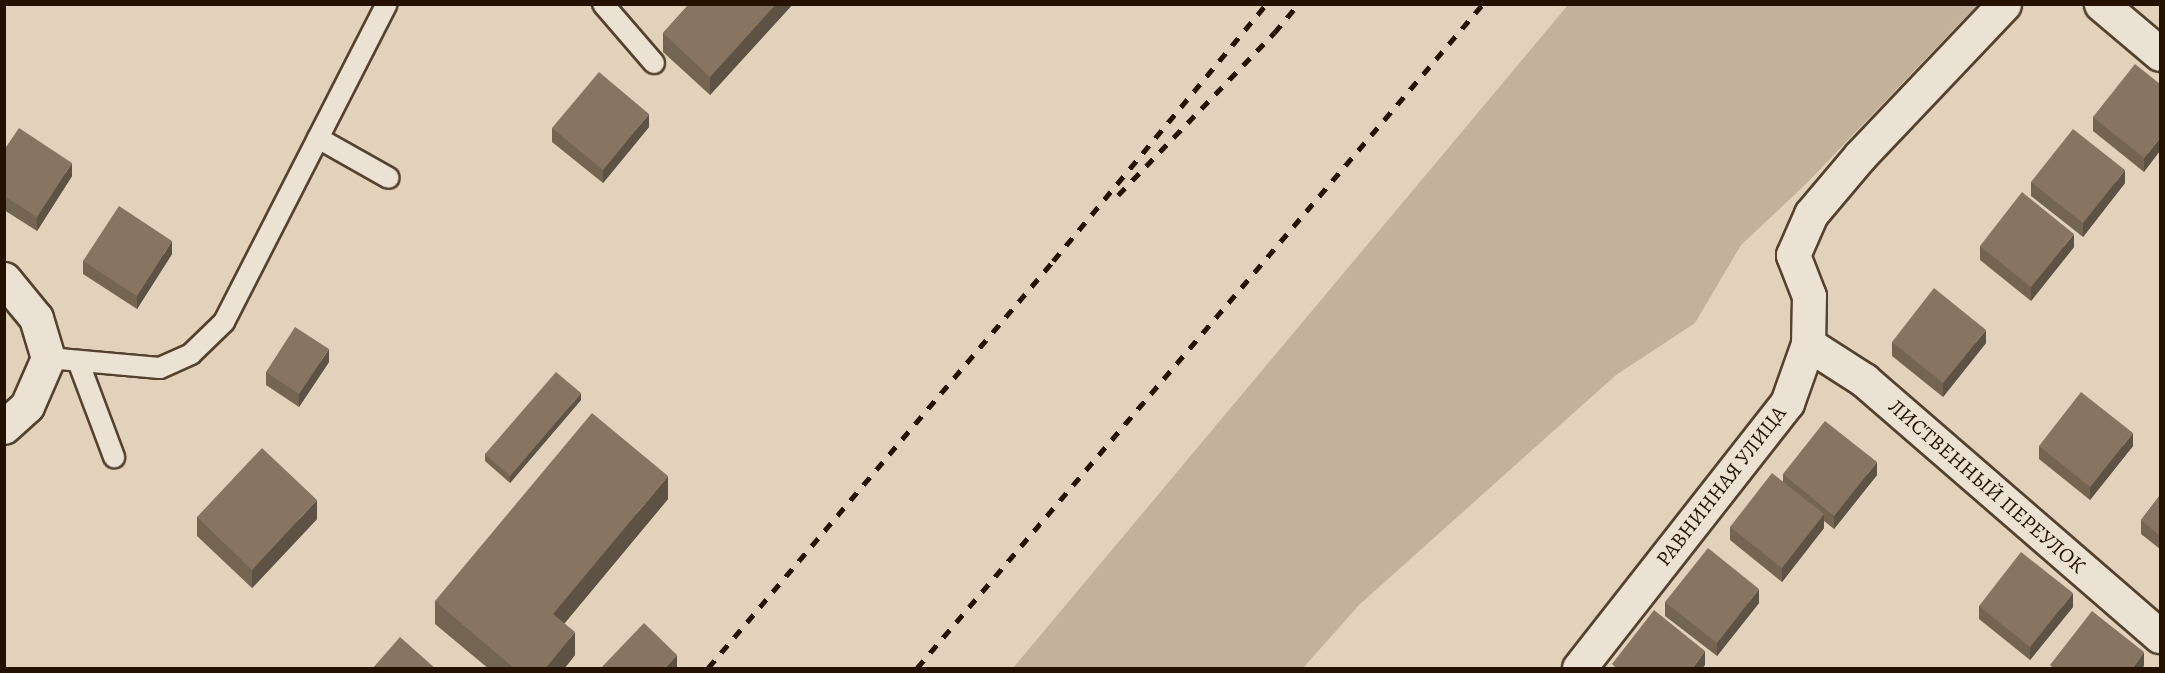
<!DOCTYPE html>
<meta charset="utf-8">
<style>
body{margin:0}
#map{position:relative;width:2165px;height:673px;overflow:hidden;background:#e2d2bb;font-family:Alegreya,serif}
div>[style]{position:absolute}
[style*='--x']{left:calc(var(--x)*1px);top:calc(var(--y)*1px);width:calc(var(--w)*1px);rotate:calc(var(--a)*1deg)}
.green>*{inset:0;background:#c2b19b}
.roads{filter:drop-shadow(2px 0 #54412f) drop-shadow(-2px 0 #54412f) drop-shadow(0 2px #54412f) drop-shadow(0 -2px #54412f)}
.lane>*{height:20px;margin:-10px;padding:0 10px;transform-origin:10px;border-radius:10px;background:#ece2d3}
.street>*{height:33px;margin:-16.5px;padding:0 16.5px;transform-origin:16.5px;border-radius:16.5px;background:#ece2d3}
.rail>*{height:4.5px;margin-top:-2.25px;transform-origin:0;background:repeating-linear-gradient(90deg,#241100 0 10px,transparent 0 20px)}
.wall>*{inset:0;background:#746553}
.shaded-wall>*{inset:0;background:#5e5244}
.building>*{inset:0;background:#877561}
span{translate:-50% -50%;white-space:nowrap;text-align:center;line-height:1.15;-webkit-text-stroke:4.5px #ece2d3;paint-order:stroke}
.street-label{font-size:21px;color:#241100}
.frame{position:absolute;inset:0;border:6px solid #241100;pointer-events:none}
</style>
<div id="map">
<div class="green">
<i style="clip-path:polygon(1568px 5px,1977px 5px,1806px 184px,1741px 245px,1695px 323px,1616px 375px,1359px 605px,1303px 668px,1013px 668px)"></i>
</div>
<div class="roads">
<div class="lane">
<i style="--x:603;--y:4;--w:78;--a:49.2"></i>
<i style="--x:318;--y:138;--w:81;--a:29.4"></i>
<i style="--x:48;--y:358;--w:112;--a:5.1"></i>
<i style="--x:160;--y:368;--w:34;--a:-24"></i>
<i style="--x:191;--y:354;--w:46;--a:-44.1"></i>
<i style="--x:224;--y:322;--w:357;--a:-62.9"></i>
<i style="--x:78;--y:361;--w:103;--a:69.4"></i>
</div>
<div class="street">
<i style="--x:2101;--y:4;--w:77;--a:40.3"></i>
<i style="--x:4;--y:279;--w:50;--a:50.6"></i>
<i style="--x:36;--y:318;--w:42;--a:73.3"></i>
<i style="--x:48;--y:358;--w:52;--a:113.6"></i>
<i style="--x:27;--y:406;--w:31;--a:138"></i>
<i style="--x:1808;--y:344;--w:67;--a:32.7"></i>
<i style="--x:1864;--y:380;--w:391;--a:40.9"></i>
<i style="--x:1579;--y:668;--w:337;--a:-51.9"></i>
<i style="--x:1787;--y:403;--w:63;--a:-70.4"></i>
<i style="--x:1808;--y:344;--w:48;--a:-88.8"></i>
<i style="--x:1809;--y:296;--w:44;--a:-111.3"></i>
<i style="--x:1793;--y:255;--w:45;--a:-66.3"></i>
<i style="--x:1811;--y:214;--w:76;--a:-49.8"></i>
<i style="--x:1860;--y:156;--w:209;--a:-46.5"></i>
</div>
</div>
<div class="rail">
<i style="--x:1118;--y:195;--w:225;--a:-46.1"></i>
<i style="--x:1274;--y:33;--w:38;--a:-50"></i>
<i style="--x:708;--y:668;--w:534;--a:-49.71"></i>
<i style="--x:1053;--y:261;--w:334;--a:-50.3"></i>
<i style="--x:917;--y:668;--w:872;--a:-49.56"></i>
</div>
<div class="wall">
<i style="clip-path:polygon(689px 4px,793px 4px,710px 95px,663px 52px,663px 33px)"></i>
<i style="clip-path:polygon(2160px 84px,2144px 172px,2093px 131px,2093px 117px)"></i>
<i style="clip-path:polygon(649px 127px,603px 183px,552px 142px,552px 128px)"></i>
<i style="clip-path:polygon(4px 150px,72px 176px,37px 231px,4px 210px)"></i>
<i style="clip-path:polygon(2031px 182px,2125px 183px,2083px 237px,2031px 196px)"></i>
<i style="clip-path:polygon(1980px 246px,2074px 247px,2031px 301px,1980px 260px)"></i>
<i style="clip-path:polygon(172px 254px,137px 309px,83px 274px,83px 261px)"></i>
<i style="clip-path:polygon(1892px 342px,1986px 343px,1943px 397px,1892px 356px)"></i>
<i style="clip-path:polygon(329px 362px,299px 407px,266px 385px,266px 372px)"></i>
<i style="clip-path:polygon(581px 400px,510px 483px,485px 461px,485px 454px)"></i>
<i style="clip-path:polygon(2039px 446px,2133px 446px,2090px 500px,2039px 459px)"></i>
<i style="clip-path:polygon(1783px 474px,1877px 475px,1834px 529px,1824px 521px,1824px 528px,1782px 582px,1730px 540px,1730px 527px,1783px 481px)"></i>
<i style="clip-path:polygon(2160px 495px,2160px 549px,2141px 534px,2141px 520px)"></i>
<i style="clip-path:polygon(668px 499px,564px 624px,575px 655px,564px 669px,489px 669px,435px 624px,435px 601px)"></i>
<i style="clip-path:polygon(197px 517px,317px 519px,252px 588px,197px 536px)"></i>
<i style="clip-path:polygon(1665px 602px,1759px 603px,1717px 656px,1665px 616px)"></i>
<i style="clip-path:polygon(1979px 606px,2073px 607px,2030px 660px,1979px 619px)"></i>
</div>
<div class="shaded-wall">
<i style="clip-path:polygon(776px 4px,793px 4px,710px 95px,710px 77px)"></i>
<i style="clip-path:polygon(649px 114px,649px 127px,603px 183px,603px 170px)"></i>
<i style="clip-path:polygon(2160px 138px,2160px 151px,2144px 172px,2144px 158px)"></i>
<i style="clip-path:polygon(72px 163px,72px 176px,37px 231px,37px 217px)"></i>
<i style="clip-path:polygon(2125px 170px,2125px 183px,2083px 237px,2083px 223px)"></i>
<i style="clip-path:polygon(2074px 234px,2074px 247px,2031px 301px,2031px 287px)"></i>
<i style="clip-path:polygon(172px 241px,172px 254px,137px 309px,137px 296px)"></i>
<i style="clip-path:polygon(1986px 330px,1986px 343px,1943px 397px,1943px 383px)"></i>
<i style="clip-path:polygon(329px 349px,329px 362px,299px 407px,299px 394px)"></i>
<i style="clip-path:polygon(581px 393px,581px 400px,510px 483px,510px 476px)"></i>
<i style="clip-path:polygon(2133px 433px,2133px 446px,2090px 500px,2090px 487px)"></i>
<i style="clip-path:polygon(1877px 462px,1877px 475px,1834px 529px,1834px 516px)"></i>
<i style="clip-path:polygon(668px 476px,668px 499px,553px 637px,553px 614px)"></i>
<i style="clip-path:polygon(317px 500px,317px 519px,252px 588px,252px 570px)"></i>
<i style="clip-path:polygon(1824px 514px,1824px 528px,1782px 582px,1782px 568px)"></i>
<i style="clip-path:polygon(1759px 589px,1759px 603px,1717px 656px,1717px 643px)"></i>
<i style="clip-path:polygon(2073px 593px,2073px 607px,2030px 660px,2030px 647px)"></i>
<i style="clip-path:polygon(575px 632px,575px 655px,564px 669px,545px 669px)"></i>
<i style="clip-path:polygon(1705px 651px,1705px 665px,1702px 669px,1692px 669px)"></i>
<i style="clip-path:polygon(2144px 652px,2144px 666px,2142px 669px,2132px 669px)"></i>
<i style="clip-path:polygon(677px 655px,677px 669px,664px 669px)"></i>
</div>
<div class="building">
<i style="clip-path:polygon(689px 4px,776px 4px,710px 77px,663px 33px)"></i>
<i style="clip-path:polygon(2135px 64px,2160px 84px,2160px 138px,2144px 158px,2093px 117px)"></i>
<i style="clip-path:polygon(599px 72px,649px 114px,603px 170px,552px 128px)"></i>
<i style="clip-path:polygon(19px 128px,72px 163px,37px 217px,4px 196px,4px 150px)"></i>
<i style="clip-path:polygon(2073px 129px,2125px 170px,2083px 223px,2031px 182px)"></i>
<i style="clip-path:polygon(2022px 192px,2074px 234px,2031px 287px,1980px 246px)"></i>
<i style="clip-path:polygon(119px 206px,172px 241px,137px 296px,83px 261px)"></i>
<i style="clip-path:polygon(1934px 288px,1986px 330px,1943px 383px,1892px 342px)"></i>
<i style="clip-path:polygon(295px 327px,329px 349px,299px 394px,266px 372px)"></i>
<i style="clip-path:polygon(556px 372px,581px 393px,510px 476px,485px 454px)"></i>
<i style="clip-path:polygon(2081px 392px,2133px 433px,2090px 487px,2039px 446px)"></i>
<i style="clip-path:polygon(592px 413px,668px 476px,553px 614px,575px 632px,545px 669px,515px 669px,435px 601px)"></i>
<i style="clip-path:polygon(1825px 421px,1877px 462px,1834px 516px,1783px 474px)"></i>
<i style="clip-path:polygon(262px 448px,317px 500px,252px 570px,197px 517px)"></i>
<i style="clip-path:polygon(1772px 473px,1824px 514px,1782px 568px,1730px 527px)"></i>
<i style="clip-path:polygon(2160px 495px,2160px 536px,2141px 520px)"></i>
<i style="clip-path:polygon(1708px 548px,1759px 589px,1717px 643px,1665px 602px)"></i>
<i style="clip-path:polygon(2021px 552px,2073px 593px,2030px 647px,1979px 606px)"></i>
<i style="clip-path:polygon(1654px 610px,1705px 651px,1692px 669px,1617px 669px,1612px 664px)"></i>
<i style="clip-path:polygon(2092px 611px,2144px 652px,2132px 669px,2054px 669px,2050px 665px)"></i>
<i style="clip-path:polygon(644px 623px,677px 655px,664px 669px,600px 669px)"></i>
<i style="clip-path:polygon(400px 637px,436px 669px,372px 669px)"></i>
</div>
<div class="street-label">
<span style="left:1721px;top:486px;rotate:-52deg">РАВНИННАЯ УЛИЦА</span>
<span style="left:1987px;top:486px;rotate:41deg">ЛИСТВЕННЫЙ ПЕРЕУЛОК</span>
</div>
<div class="frame"></div>
</div>
